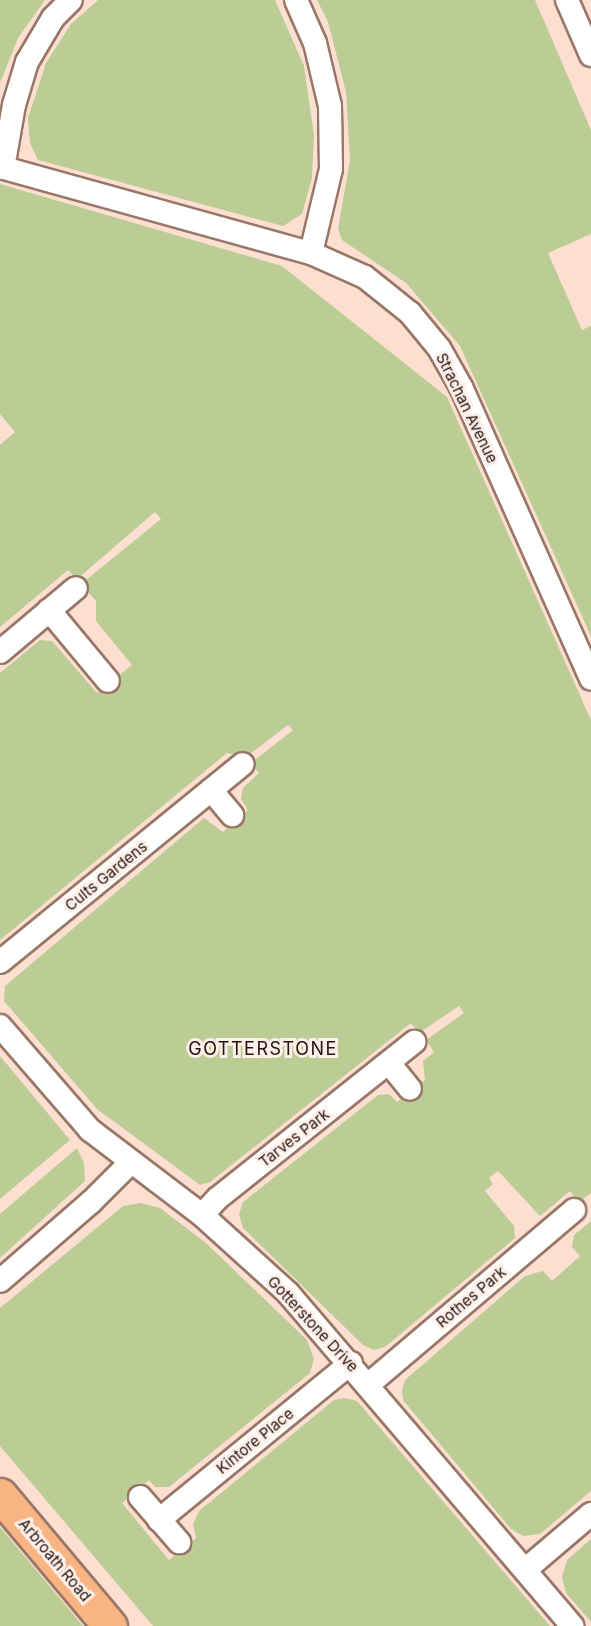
<!DOCTYPE html>
<style>
body{margin:0}
#map{position:relative;width:591px;height:1626px;overflow:hidden;background:#fcdfd0;font-family:Inter,sans-serif}
div>[style]{position:absolute}
[style*='--x']{left:calc(var(--x)*1px);top:calc(var(--y)*1px);width:calc(var(--w)*1px);rotate:calc(var(--a)*1deg)}
.green>*{inset:0;background:#bbcd94}
.roads{filter:drop-shadow(2px 0 #987767) drop-shadow(-2px 0 #987767) drop-shadow(0 2px #987767) drop-shadow(0 -2px #987767)}
.minor>*{height:22px;margin:-11px;padding:0 11px;transform-origin:11px;border-radius:11px;background:#fff}
.primary>*{height:33px;margin:-16.5px;padding:0 16.5px;transform-origin:16.5px;border-radius:16.5px;background:#f8b583}
span{translate:-50% -50%;white-space:nowrap;text-align:center;line-height:1.15;-webkit-text-stroke:6px #fef0e8;paint-order:stroke}
.street-label{font-size:15px;color:#22150f}
.quarter-label{font-size:18px;color:#22150f;letter-spacing:1.5px}
</style>
<div id="map">
<div class="green">
<i style="clip-path:polygon(0 0,45px 0,18px 38px,0 83px)"></i>
<i style="clip-path:polygon(98px 0,275px 0,304px 66px,314px 135px,312px 178px,302px 214px,283px 226px,38px 160px,30px 143px,28px 118px,46px 63px,71px 24px)"></i>
<i style="clip-path:polygon(317px 0,535px 0,591px 130px,591px 234px,548px 253px,582px 330px,591px 326px,591px 636px,460px 346px,406px 283px,342px 240px,338px 229px,350px 160px,346px 92px,328px 22px)"></i>
<i style="clip-path:polygon(0 184px,282px 266px,447px 397px,591px 720px,591px 1193px,579px 1202px,570px 1191px,540px 1216px,498px 1171px,489px 1178px,493px 1184px,485px 1191px,514px 1226px,515px 1238px,385px 1347px,374px 1350px,363px 1345px,243px 1228px,239px 1214px,243px 1202px,378px 1095px,389px 1094px,397px 1102px,425px 1080px,423px 1061px,434px 1052px,426px 1040px,464px 1013px,459px 1006px,419px 1033px,411px 1023px,210px 1182px,200px 1185px,97px 1109px,4px 1001px,5px 986px,204px 818px,223px 832px,248px 810px,241px 799px,243px 788px,259px 773px,251px 763px,293px 730px,288px 725px,246px 757px,227px 753px,0 940px,0 673px,40px 640px,52px 641px,97px 693px,132px 665px,96px 621px,96px 601px,81px 584px,161px 519px,155px 512px,77px 579px,68px 570px,0 627px,0 445px,15px 432px,0 414px)"></i>
<i style="clip-path:polygon(0 1056px,70px 1140px,0 1199px)"></i>
<i style="clip-path:polygon(77px 1148px,84px 1163px,85px 1181px,0 1258px,0 1214px)"></i>
<i style="clip-path:polygon(141px 1203px,160px 1208px,206px 1243px,307px 1340px,314px 1359px,310px 1373px,169px 1487px,155px 1487px,149px 1480px,122px 1503px,169px 1560px,196px 1538px,193px 1524px,199px 1511px,334px 1400px,345px 1398px,357px 1401px,550px 1626px,153px 1626px,0 1446px,0 1308px,123px 1206px)"></i>
<i style="clip-path:polygon(591px 1221px,591px 1491px,540px 1534px,523px 1536px,511px 1529px,403px 1400px,402px 1391px,405px 1380px,525px 1276px,543px 1271px,552px 1281px,580px 1256px,572px 1247px,574px 1235px)"></i>
<i style="clip-path:polygon(0 1527px,83px 1626px,0 1626px)"></i>
<i style="clip-path:polygon(591px 1539px,591px 1622px,566px 1593px,562px 1577px,567px 1560px)"></i>
</div>
<div class="roads">
<div class="minor">
<i style="--x:296;--y:0;--w:47;--a:66.2"></i>
<i style="--x:315;--y:43;--w:65;--a:76.6"></i>
<i style="--x:330;--y:106;--w:63;--a:89.1"></i>
<i style="--x:331;--y:169;--w:86;--a:103.4"></i>
<i style="--x:567;--y:0;--w:60;--a:66.4"></i>
<i style="--x:0;--y:167;--w:323;--a:15.5"></i>
<i style="--x:311;--y:253;--w:59;--a:24"></i>
<i style="--x:365;--y:277;--w:58;--a:38.7"></i>
<i style="--x:410;--y:313;--w:45;--a:50.4"></i>
<i style="--x:439;--y:348;--w:47;--a:60.7"></i>
<i style="--x:462;--y:389;--w:317;--a:66"></i>
<i style="--x:3;--y:168;--w:64;--a:-80.1"></i>
<i style="--x:14;--y:105;--w:45;--a:-73.2"></i>
<i style="--x:27;--y:62;--w:51;--a:-59.4"></i>
<i style="--x:53;--y:18;--w:25;--a:-45"></i>
<i style="--x:49;--y:610;--w:92;--a:50.3"></i>
<i style="--x:0;--y:652;--w:99;--a:-40.1"></i>
<i style="--x:211;--y:790;--w:33;--a:50"></i>
<i style="--x:0;--y:962;--w:313;--a:-39.2"></i>
<i style="--x:0;--y:1026;--w:138;--a:49.1"></i>
<i style="--x:90;--y:1130;--w:141;--a:37.2"></i>
<i style="--x:202;--y:1215;--w:116;--a:42.2"></i>
<i style="--x:288;--y:1293;--w:438;--a:49.5"></i>
<i style="--x:389;--y:1063;--w:33;--a:51"></i>
<i style="--x:202;--y:1215;--w:23;--a:-47"></i>
<i style="--x:218;--y:1198;--w:251;--a:-38.5"></i>
<i style="--x:0;--y:1281;--w:121;--a:-41"></i>
<i style="--x:91;--y:1202;--w:57;--a:-45"></i>
<i style="--x:369;--y:1384;--w:269;--a:-40.3"></i>
<i style="--x:140;--y:1497;--w:60;--a:49.1"></i>
<i style="--x:159;--y:1520;--w:248;--a:-39.3"></i>
<i style="--x:525;--y:1570;--w:87;--a:-40.3"></i>
</div>
<div class="primary">
<i style="--x:0;--y:1495;--w:171;--a:50"></i>
</div>
</div>
<div class="street-label">
<span style="left:467px;top:408px;rotate:64deg">Strachan Avenue</span>
<span style="left:106px;top:876px;rotate:-39deg">Cults Gardens</span>
<span style="left:294px;top:1138px;rotate:-38deg">Tarves Park</span>
<span style="left:471px;top:1297px;rotate:-40deg">Rothes Park</span>
<span style="left:313px;top:1324px;rotate:47deg">Gotterstone Drive</span>
<span style="left:255px;top:1441px;rotate:-39deg">Kintore Place</span>
<span style="left:55px;top:1560px;rotate:50deg">Arbroath Road</span>
</div>
<div class="quarter-label">
<span style="left:263px;top:1049px">GOTTERSTONE</span>
</div>
</div>
